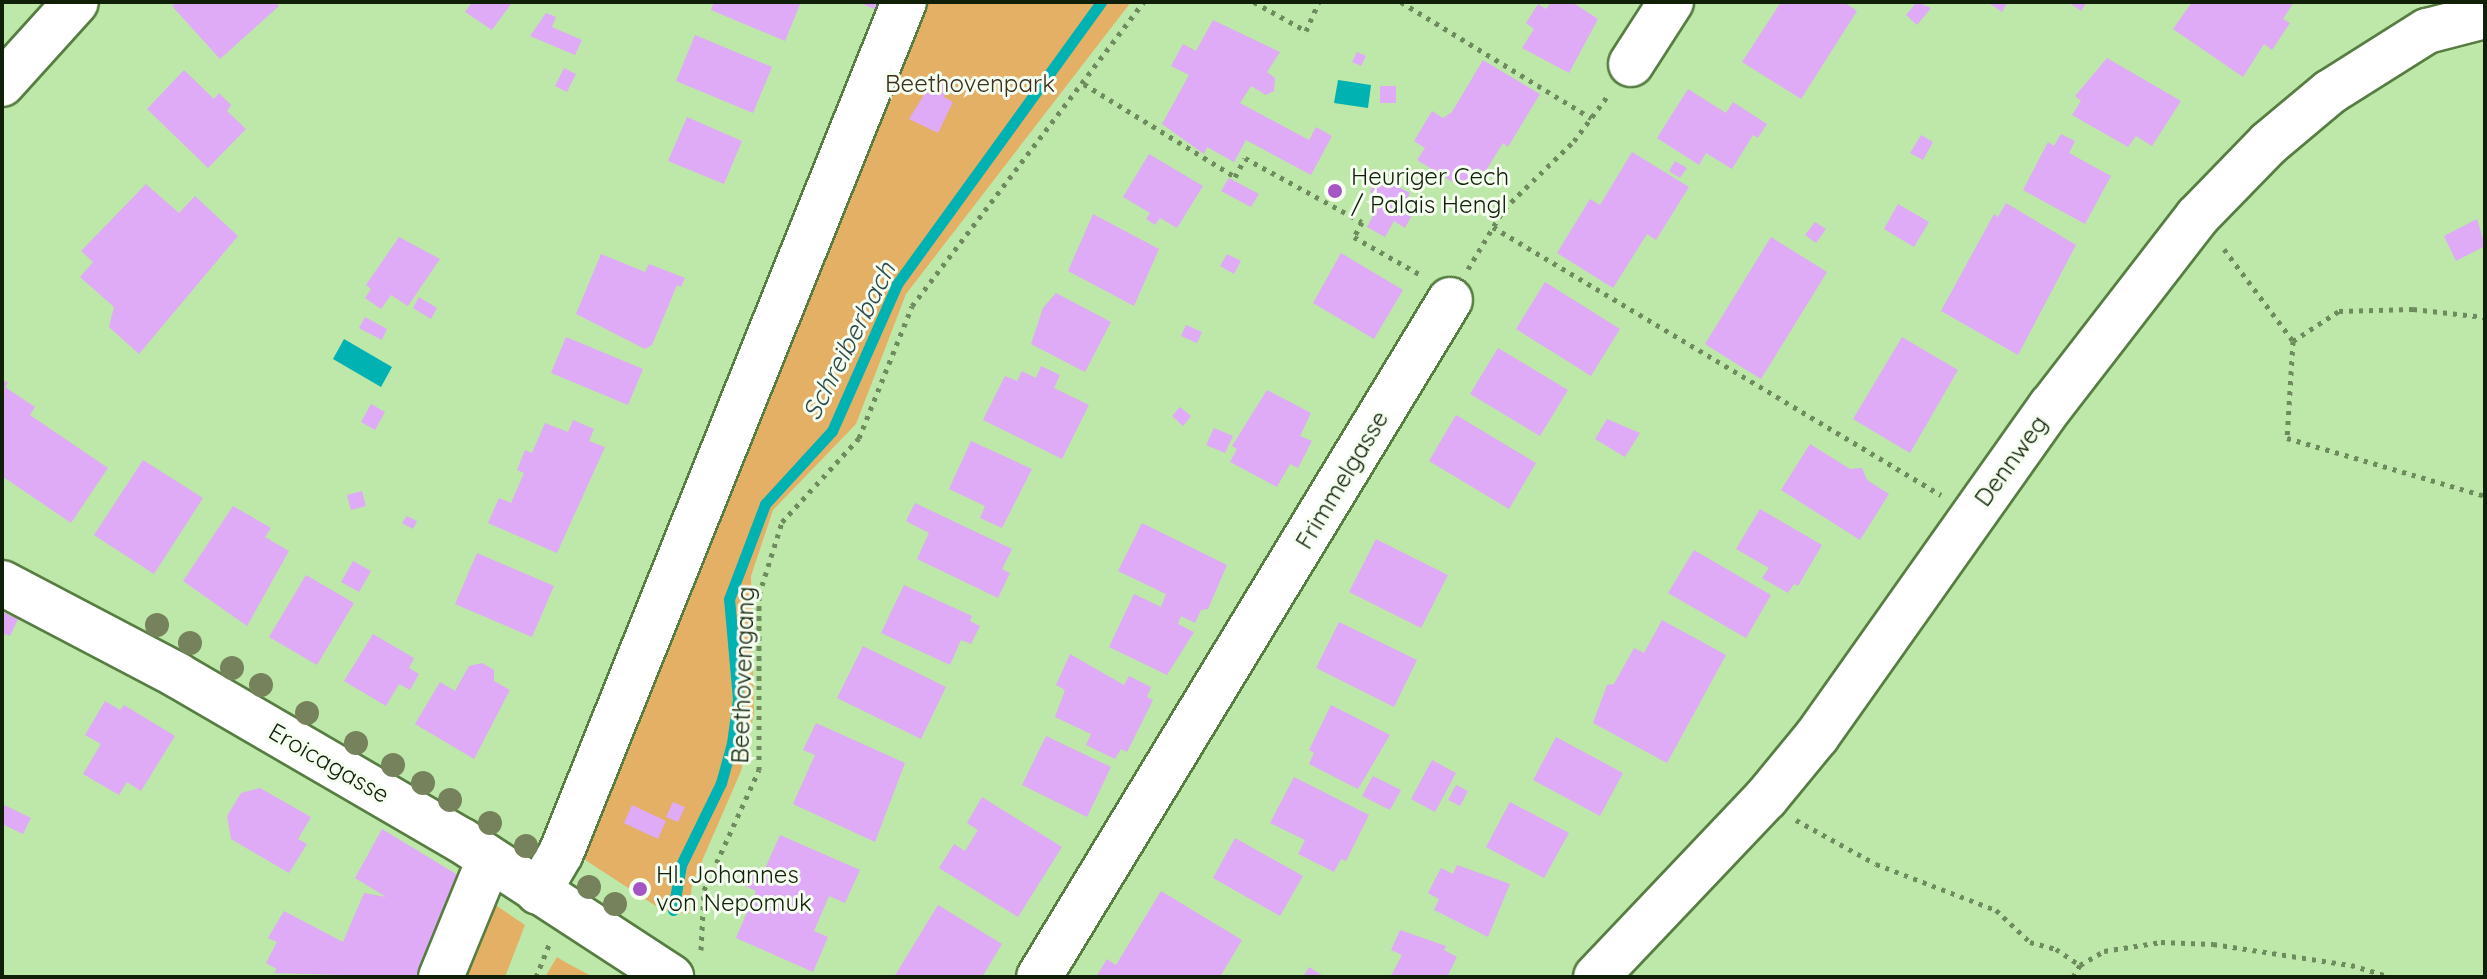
<!DOCTYPE html>
<style>
body{margin:0}
#map{position:relative;width:2487px;height:979px;overflow:hidden;background:#bee8a9;font-family:Quicksand,sans-serif}
div>[style]{position:absolute}
[style*='--x']{left:calc(var(--x)*1px);top:calc(var(--y)*1px);width:calc(var(--w)*1px);rotate:calc(var(--a)*1deg)}
.green>*{inset:0;background:#e3b066}
.water>*{inset:0;background:#00b2b2}
.stream>*{height:11px;margin:-5.5px;padding:0 5.5px;transform-origin:5.5px;border-radius:5.5px;background:#00b2b2}
.building>*{inset:0;background:#dfaaf6}
.path>*{height:5px;margin-top:-2.5px;transform-origin:0;background:repeating-linear-gradient(90deg,#6e8b5e 0 4px,transparent 0 10px)}
.roads{filter:drop-shadow(2px 0 #577d43) drop-shadow(-2px 0 #577d43) drop-shadow(0 2px #577d43) drop-shadow(0 -2px #577d43)}
.minor>*{height:44px;margin:-22px;padding:0 22px;transform-origin:22px;border-radius:22px;background:#fff}
.trees>*{width:24px;height:24px;margin:-12px;border-radius:50%;background:#76825b}
.dots>*{width:22px;height:22px;translate:-50% -50%;box-sizing:border-box;border:4px solid #f5fef1;border-radius:50%}
span{translate:-50% -50%;white-space:nowrap;text-align:center;line-height:1.15;-webkit-text-stroke:6px #f5fef1;paint-order:stroke}
.park-label{font-size:24px;color:#3c2f1c}
.poi-label{font-size:24px;color:#101f07}
.left{translate:0 -50%;text-align:left}
.street-label{font-size:24px;color:#101f07}
.water-label{font-size:26px;color:#2d4b4b;font-style:italic}
.frame{position:absolute;inset:0;border:4px solid #101f07;pointer-events:none}
</style>
<div id="map">
<div class="green">
<i style="clip-path:polygon(918px 2px,1131px 2px,906px 294px,856px 424px,773px 510px,751px 576px,754px 714px,741px 771px,692px 884px,689px 914px,662px 910px,573px 852px)"></i>
<i style="clip-path:polygon(491px 902px,525px 925px,505px 977px,458px 977px)"></i>
<i style="clip-path:polygon(557px 957px,565px 962px,593px 977px,545px 977px)"></i>
</div>
<div class="water">
<i style="clip-path:polygon(1338px 80px,1371px 85px,1368px 108px,1334px 103px)"></i>
<i style="clip-path:polygon(344px 339px,392px 367px,381px 387px,333px 359px)"></i>
</div>
<div class="stream">
<i style="--x:673;--y:910;--w:46;--a:-79.9"></i>
<i style="--x:681;--y:865;--w:91;--a:-64"></i>
<i style="--x:721;--y:783;--w:41;--a:-74.6"></i>
<i style="--x:732;--y:743;--w:44;--a:-82.2"></i>
<i style="--x:738;--y:699;--w:100;--a:-95.1"></i>
<i style="--x:729;--y:599;--w:102;--a:-69.2"></i>
<i style="--x:765;--y:504;--w:99;--a:-47.5"></i>
<i style="--x:832;--y:431;--w:161;--a:-66.1"></i>
<i style="--x:897;--y:284;--w:348;--a:-54.1"></i>
</div>
<div class="building">
<i style="clip-path:polygon(177px 2px,275px 2px,279px 6px,220px 59px,172px 6px)"></i>
<i style="clip-path:polygon(472px 2px,508px 2px,511px 4px,492px 30px,465px 12px)"></i>
<i style="clip-path:polygon(714px 2px,801px 2px,785px 41px,711px 10px)"></i>
<i style="clip-path:polygon(857px 2px,881px 2px,877px 10px)"></i>
<i style="clip-path:polygon(1551px 2px,1572px 2px,1598px 19px,1569px 73px,1522px 48px,1534px 29px,1526px 23px,1538px 4px,1546px 9px)"></i>
<i style="clip-path:polygon(1781px 2px,1844px 2px,1857px 11px,1801px 99px,1742px 62px)"></i>
<i style="clip-path:polygon(1917px 2px,1931px 8px,1917px 25px,1906px 15px)"></i>
<i style="clip-path:polygon(1987px 2px,2008px 2px,2002px 12px)"></i>
<i style="clip-path:polygon(2068px 2px,2087px 2px,2081px 11px)"></i>
<i style="clip-path:polygon(2192px 2px,2294px 2px,2283px 19px,2290px 23px,2272px 50px,2264px 44px,2243px 77px,2173px 29px)"></i>
<i style="clip-path:polygon(546px 13px,556px 17px,552px 27px,582px 40px,575px 55px,530px 36px)"></i>
<i style="clip-path:polygon(1213px 20px,1280px 52px,1267px 72px,1275px 78px,1274px 91px,1266px 95px,1251px 86px,1240px 103px,1309px 140px,1316px 127px,1332px 136px,1311px 175px,1246px 140px,1234px 162px,1207px 147px,1204px 154px,1162px 124px,1189px 75px,1171px 66px,1183px 44px,1196px 51px)"></i>
<i style="clip-path:polygon(695px 35px,772px 67px,753px 113px,676px 81px)"></i>
<i style="clip-path:polygon(1357px 52px,1366px 56px,1361px 66px,1352px 62px)"></i>
<i style="clip-path:polygon(2107px 58px,2181px 101px,2152px 146px,2136px 136px,2128px 147px,2072px 115px,2081px 101px,2075px 96px)"></i>
<i style="clip-path:polygon(1483px 60px,1540px 94px,1508px 147px,1503px 143px,1485px 172px,1477px 168px,1464px 189px,1417px 160px,1425px 148px,1414px 141px,1432px 111px,1443px 118px,1452px 112px)"></i>
<i style="clip-path:polygon(564px 68px,576px 74px,567px 92px,555px 86px)"></i>
<i style="clip-path:polygon(184px 70px,214px 99px,219px 93px,231px 105px,227px 111px,246px 129px,208px 168px,147px 109px)"></i>
<i style="clip-path:polygon(935px 77px,951px 84px,944px 97px,953px 102px,938px 133px,909px 119px)"></i>
<i style="clip-path:polygon(1380px 86px,1396px 86px,1396px 103px,1380px 103px)"></i>
<i style="clip-path:polygon(1688px 89px,1726px 113px,1733px 102px,1767px 124px,1758px 138px,1753px 135px,1732px 169px,1706px 153px,1699px 165px,1657px 138px)"></i>
<i style="clip-path:polygon(687px 117px,742px 141px,724px 184px,668px 161px)"></i>
<i style="clip-path:polygon(2061px 134px,2075px 141px,2069px 153px,2111px 176px,2085px 224px,2023px 190px,2048px 142px,2054px 146px)"></i>
<i style="clip-path:polygon(1921px 135px,1933px 142px,1923px 160px,1910px 153px)"></i>
<i style="clip-path:polygon(1632px 152px,1689px 187px,1656px 240px,1647px 234px,1613px 288px,1557px 253px,1590px 199px,1600px 205px)"></i>
<i style="clip-path:polygon(1149px 154px,1203px 186px,1177px 228px,1160px 218px,1155px 225px,1146px 219px,1150px 213px,1123px 197px)"></i>
<i style="clip-path:polygon(1675px 161px,1687px 168px,1680px 178px,1669px 171px)"></i>
<i style="clip-path:polygon(1379px 176px,1410px 193px,1403px 207px,1413px 213px,1405px 228px,1394px 221px,1385px 237px,1367px 227px,1382px 199px,1370px 192px)"></i>
<i style="clip-path:polygon(1229px 178px,1259px 194px,1251px 207px,1221px 191px)"></i>
<i style="clip-path:polygon(146px 184px,179px 213px,195px 196px,238px 236px,139px 354px,109px 327px,114px 307px,80px 277px,93px 262px,81px 251px)"></i>
<i style="clip-path:polygon(2006px 203px,2076px 245px,2018px 355px,1941px 311px,1994px 214px,1998px 217px)"></i>
<i style="clip-path:polygon(1898px 204px,1929px 222px,1914px 247px,1884px 229px)"></i>
<i style="clip-path:polygon(1093px 214px,1159px 249px,1134px 306px,1068px 271px)"></i>
<i style="clip-path:polygon(2477px 219px,2485px 246px,2456px 261px,2444px 236px)"></i>
<i style="clip-path:polygon(1815px 222px,1826px 229px,1816px 243px,1805px 235px)"></i>
<i style="clip-path:polygon(399px 237px,440px 259px,408px 306px,391px 295px,381px 309px,365px 298px,371px 289px,366px 285px)"></i>
<i style="clip-path:polygon(1771px 237px,1827px 272px,1761px 379px,1705px 344px)"></i>
<i style="clip-path:polygon(1341px 253px,1403px 290px,1374px 339px,1313px 303px)"></i>
<i style="clip-path:polygon(601px 254px,645px 272px,649px 264px,685px 278px,681px 287px,677px 285px,652px 345px,645px 349px,576px 314px)"></i>
<i style="clip-path:polygon(1227px 254px,1241px 261px,1234px 274px,1220px 266px)"></i>
<i style="clip-path:polygon(1545px 282px,1620px 329px,1591px 376px,1516px 329px)"></i>
<i style="clip-path:polygon(1056px 293px,1111px 322px,1085px 372px,1031px 344px,1043px 308px)"></i>
<i style="clip-path:polygon(419px 297px,437px 308px,431px 319px,413px 308px)"></i>
<i style="clip-path:polygon(365px 317px,387px 329px,382px 340px,359px 328px)"></i>
<i style="clip-path:polygon(1186px 325px,1202px 332px,1197px 343px,1181px 336px)"></i>
<i style="clip-path:polygon(566px 337px,643px 369px,628px 405px,551px 373px)"></i>
<i style="clip-path:polygon(1902px 337px,1958px 370px,1910px 453px,1853px 419px)"></i>
<i style="clip-path:polygon(1498px 348px,1568px 390px,1540px 436px,1470px 394px)"></i>
<i style="clip-path:polygon(1041px 366px,1060px 375px,1054px 388px,1089px 405px,1062px 459px,983px 420px,1005px 376px,1017px 381px,1022px 371px,1036px 378px)"></i>
<i style="clip-path:polygon(2px 379px,8px 383px,5px 387px,35px 407px,30px 415px,108px 468px,71px 523px,2px 476px)"></i>
<i style="clip-path:polygon(1267px 390px,1311px 413px,1300px 436px,1312px 441px,1298px 468px,1290px 464px,1277px 487px,1230px 462px,1237px 449px,1232px 446px)"></i>
<i style="clip-path:polygon(371px 404px,385px 412px,375px 430px,361px 422px)"></i>
<i style="clip-path:polygon(1180px 407px,1191px 416px,1183px 426px,1172px 416px)"></i>
<i style="clip-path:polygon(1456px 415px,1536px 463px,1509px 509px,1429px 461px)"></i>
<i style="clip-path:polygon(1607px 419px,1640px 433px,1625px 457px,1595px 439px)"></i>
<i style="clip-path:polygon(573px 420px,594px 429px,589px 441px,605px 447px,557px 553px,488px 523px,499px 498px,511px 503px,524px 473px,517px 470px,525px 450px,532px 453px,545px 423px,568px 432px)"></i>
<i style="clip-path:polygon(1214px 428px,1233px 436px,1225px 453px,1206px 445px)"></i>
<i style="clip-path:polygon(971px 441px,1032px 469px,1002px 528px,980px 518px,985px 506px,949px 489px)"></i>
<i style="clip-path:polygon(1810px 444px,1850px 469px,1862px 468px,1867px 480px,1889px 494px,1860px 540px,1781px 490px)"></i>
<i style="clip-path:polygon(143px 460px,203px 498px,154px 574px,94px 535px)"></i>
<i style="clip-path:polygon(362px 491px,366px 506px,351px 510px,347px 495px)"></i>
<i style="clip-path:polygon(915px 503px,1012px 549px,1002px 569px,1010px 573px,998px 598px,917px 559px,929px 533px,906px 521px)"></i>
<i style="clip-path:polygon(233px 506px,271px 528px,265px 537px,289px 551px,247px 626px,183px 581px)"></i>
<i style="clip-path:polygon(1760px 509px,1822px 545px,1798px 586px,1794px 584px,1788px 593px,1762px 578px,1769px 568px,1736px 549px)"></i>
<i style="clip-path:polygon(407px 516px,417px 521px,413px 529px,402px 523px)"></i>
<i style="clip-path:polygon(1142px 523px,1227px 565px,1208px 609px,1201px 610px,1195px 623px,1181px 616px,1178px 624px,1194px 632px,1167px 675px,1109px 647px,1134px 594px,1161px 607px,1166px 594px,1118px 571px)"></i>
<i style="clip-path:polygon(1376px 539px,1448px 575px,1421px 628px,1349px 592px)"></i>
<i style="clip-path:polygon(1694px 550px,1771px 595px,1746px 638px,1668px 593px)"></i>
<i style="clip-path:polygon(477px 553px,554px 586px,532px 637px,455px 604px)"></i>
<i style="clip-path:polygon(353px 561px,371px 571px,359px 592px,341px 582px)"></i>
<i style="clip-path:polygon(306px 575px,354px 603px,317px 665px,269px 637px)"></i>
<i style="clip-path:polygon(904px 585px,972px 616px,970px 621px,980px 626px,971px 644px,961px 640px,950px 665px,881px 633px)"></i>
<i style="clip-path:polygon(3px 612px,18px 619px,10px 636px,2px 633px)"></i>
<i style="clip-path:polygon(1662px 620px,1726px 655px,1667px 763px,1593px 723px,1607px 685px,1614px 684px,1634px 648px,1644px 653px)"></i>
<i style="clip-path:polygon(1339px 622px,1417px 660px,1394px 707px,1316px 668px)"></i>
<i style="clip-path:polygon(373px 634px,414px 658px,409px 668px,419px 674px,410px 690px,399px 684px,386px 706px,344px 681px)"></i>
<i style="clip-path:polygon(863px 646px,946px 687px,921px 739px,837px 698px)"></i>
<i style="clip-path:polygon(1070px 654px,1124px 685px,1129px 676px,1151px 687px,1147px 697px,1153px 700px,1127px 752px,1121px 749px,1115px 759px,1086px 745px,1091px 734px,1055px 717px,1065px 690px,1056px 685px)"></i>
<i style="clip-path:polygon(482px 663px,494px 670px,494px 681px,510px 690px,474px 759px,415px 724px,440px 682px,455px 691px,469px 666px)"></i>
<i style="clip-path:polygon(105px 701px,120px 710px,124px 705px,175px 736px,141px 791px,127px 782px,119px 795px,83px 774px,101px 744px,85px 735px)"></i>
<i style="clip-path:polygon(1331px 705px,1390px 735px,1358px 789px,1309px 764px,1314px 753px,1309px 750px)"></i>
<i style="clip-path:polygon(816px 723px,905px 763px,875px 842px,793px 804px,815px 755px,803px 750px)"></i>
<i style="clip-path:polygon(1046px 736px,1111px 767px,1087px 817px,1022px 785px)"></i>
<i style="clip-path:polygon(1556px 737px,1623px 773px,1600px 816px,1533px 780px)"></i>
<i style="clip-path:polygon(1432px 760px,1456px 773px,1435px 812px,1411px 799px)"></i>
<i style="clip-path:polygon(1373px 776px,1401px 790px,1390px 810px,1362px 796px)"></i>
<i style="clip-path:polygon(1294px 777px,1369px 815px,1346px 861px,1341px 859px,1334px 872px,1298px 854px,1305px 840px,1270px 823px)"></i>
<i style="clip-path:polygon(1456px 785px,1468px 791px,1460px 806px,1448px 800px)"></i>
<i style="clip-path:polygon(260px 788px,311px 817px,298px 839px,307px 844px,289px 873px,231px 839px,227px 816px,241px 793px)"></i>
<i style="clip-path:polygon(982px 797px,1062px 847px,1018px 917px,939px 868px,954px 844px,965px 851px,978px 830px,967px 823px)"></i>
<i style="clip-path:polygon(673px 802px,685px 807px,678px 822px,666px 817px)"></i>
<i style="clip-path:polygon(1510px 802px,1569px 833px,1544px 878px,1486px 847px)"></i>
<i style="clip-path:polygon(2px 804px,31px 818px,23px 834px,2px 824px)"></i>
<i style="clip-path:polygon(632px 805px,666px 821px,658px 839px,624px 823px)"></i>
<i style="clip-path:polygon(382px 829px,461px 877px,416px 977px,274px 973px,277px 969px,266px 963px,277px 942px,268px 938px,284px 911px,343px 942px,364px 893px,386px 897px,355px 878px)"></i>
<i style="clip-path:polygon(780px 835px,860px 870px,845px 903px,829px 896px,814px 931px,828px 937px,813px 972px,736px 938px,756px 891px,745px 886px,752px 868px,763px 873px)"></i>
<i style="clip-path:polygon(1235px 838px,1303px 876px,1280px 916px,1213px 878px)"></i>
<i style="clip-path:polygon(1457px 865px,1510px 884px,1488px 937px,1434px 910px,1439px 899px,1428px 893px,1441px 868px,1453px 874px)"></i>
<i style="clip-path:polygon(1161px 891px,1242px 940px,1220px 977px,1096px 977px,1107px 959px,1116px 965px)"></i>
<i style="clip-path:polygon(938px 905px,1002px 944px,982px 977px,894px 977px)"></i>
<i style="clip-path:polygon(1400px 930px,1446px 946px,1444px 950px,1457px 957px,1447px 977px,1391px 976px,1402px 955px,1391px 950px)"></i>
<i style="clip-path:polygon(1309px 967px,1325px 977px,1303px 977px)"></i>
</div>
<div class="path">
<i style="--x:1254;--y:2;--w:60;--a:29.1"></i>
<i style="--x:1306;--y:31;--w:32;--a:-66"></i>
<i style="--x:1401;--y:2;--w:223;--a:31.4"></i>
<i style="--x:1084;--y:84;--w:177;--a:31.6"></i>
<i style="--x:1235;--y:177;--w:21;--a:-62"></i>
<i style="--x:1245;--y:158;--w:133;--a:28.7"></i>
<i style="--x:1362;--y:222;--w:17;--a:118"></i>
<i style="--x:1354;--y:237;--w:77;--a:29.6"></i>
<i style="--x:1493;--y:227;--w:522;--a:30.89"></i>
<i style="--x:2224;--y:249;--w:115;--a:53.1"></i>
<i style="--x:2293;--y:341;--w:97;--a:93.5"></i>
<i style="--x:2287;--y:438;--w:206;--a:16.3"></i>
<i style="--x:1468;--y:269;--w:70;--a:-59"></i>
<i style="--x:1504;--y:209;--w:98;--a:-44.2"></i>
<i style="--x:1574;--y:141;--w:59;--a:-53.3"></i>
<i style="--x:2293;--y:341;--w:55;--a:-33.1"></i>
<i style="--x:2339;--y:311;--w:74;--a:-1.5"></i>
<i style="--x:2413;--y:309;--w:72;--a:6.3"></i>
<i style="--x:1796;--y:820;--w:91;--a:28.8"></i>
<i style="--x:1876;--y:864;--w:129;--a:21"></i>
<i style="--x:1996;--y:910;--w:47;--a:43.3"></i>
<i style="--x:2030;--y:942;--w:27;--a:15"></i>
<i style="--x:2056;--y:949;--w:29;--a:34"></i>
<i style="--x:701;--y:950;--w:60;--a:-87.1"></i>
<i style="--x:704;--y:890;--w:132;--a:-65.4"></i>
<i style="--x:759;--y:770;--w:175;--a:-90"></i>
<i style="--x:759;--y:595;--w:77;--a:-72.5"></i>
<i style="--x:782;--y:522;--w:114;--a:-47.5"></i>
<i style="--x:859;--y:438;--w:142;--a:-68.1"></i>
<i style="--x:912;--y:306;--w:382;--a:-52.7"></i>
<i style="--x:536;--y:977;--w:35;--a:-68"></i>
<i style="--x:2073;--y:977;--w:14;--a:-60"></i>
<i style="--x:2080;--y:965;--w:28;--a:-30"></i>
<i style="--x:2104;--y:951;--w:58;--a:-9"></i>
<i style="--x:2161;--y:942;--w:52;--a:2.2"></i>
<i style="--x:2213;--y:944;--w:140;--a:8.7"></i>
<i style="--x:2351;--y:965;--w:42;--a:16.7"></i>
</div>
<div class="roads">
<div class="minor">
<i style="--x:1631;--y:64;--w:74;--a:-57.2"></i>
<i style="--x:2;--y:84;--w:110;--a:-47.9"></i>
<i style="--x:2;--y:583;--w:198;--a:27.7"></i>
<i style="--x:177;--y:675;--w:328;--a:30.2"></i>
<i style="--x:461;--y:840;--w:251;--a:33.1"></i>
<i style="--x:538;--y:892;--w:45;--a:-59.5"></i>
<i style="--x:561;--y:853;--w:918;--a:-68.05"></i>
<i style="--x:441;--y:977;--w:126;--a:-67.7"></i>
<i style="--x:1039;--y:977;--w:792;--a:-58.74"></i>
<i style="--x:1596;--y:977;--w:247;--a:-46.5"></i>
<i style="--x:1766;--y:798;--w:80;--a:-50.6"></i>
<i style="--x:1817;--y:736;--w:405;--a:-54.7"></i>
<i style="--x:2051;--y:406;--w:239;--a:-52.3"></i>
<i style="--x:2197;--y:217;--w:103;--a:-45.8"></i>
<i style="--x:2269;--y:143;--w:80;--a:-39.9"></i>
<i style="--x:2330;--y:92;--w:115;--a:-32.2"></i>
<i style="--x:2427;--y:31;--w:60;--a:-14.5"></i>
</div>
</div>
<div class="trees">
<i style="left:157px;top:625px"></i>
<i style="left:190px;top:643px"></i>
<i style="left:232px;top:668px"></i>
<i style="left:261px;top:685px"></i>
<i style="left:307px;top:713px"></i>
<i style="left:356px;top:743px"></i>
<i style="left:393px;top:765px"></i>
<i style="left:423px;top:783px"></i>
<i style="left:450px;top:800px"></i>
<i style="left:490px;top:823px"></i>
<i style="left:526px;top:846px"></i>
<i style="left:589px;top:887px"></i>
<i style="left:615px;top:904px"></i>
</div>
<div class="dots">
<i style="left:1335px;top:191px;background:#a655c6"></i>
<i style="left:640px;top:889px;background:#a655c6"></i>
</div>
<div class="park-label">
<span style="left:970px;top:84px">Beethovenpark</span>
</div>
<div class="poi-label">
<span class="left" style="left:1351px;top:191px">Heuriger Cech<br>/ Palais Hengl</span>
<span class="left" style="left:656px;top:889px">Hl. Johannes<br>von Nepomuk</span>
</div>
<div class="street-label">
<span style="left:2011px;top:461px;rotate:-54deg">Dennweg</span>
<span style="left:1342px;top:480px;rotate:-59deg">Frimmelgasse</span>
<span style="left:743px;top:675px;rotate:-88deg">Beethovengang</span>
<span style="left:329px;top:763px;rotate:30deg">Eroicagasse</span>
</div>
<div class="water-label">
<span style="left:849px;top:341px;rotate:-63deg">Schreiberbach</span>
</div>
<div class="frame"></div>
</div>
